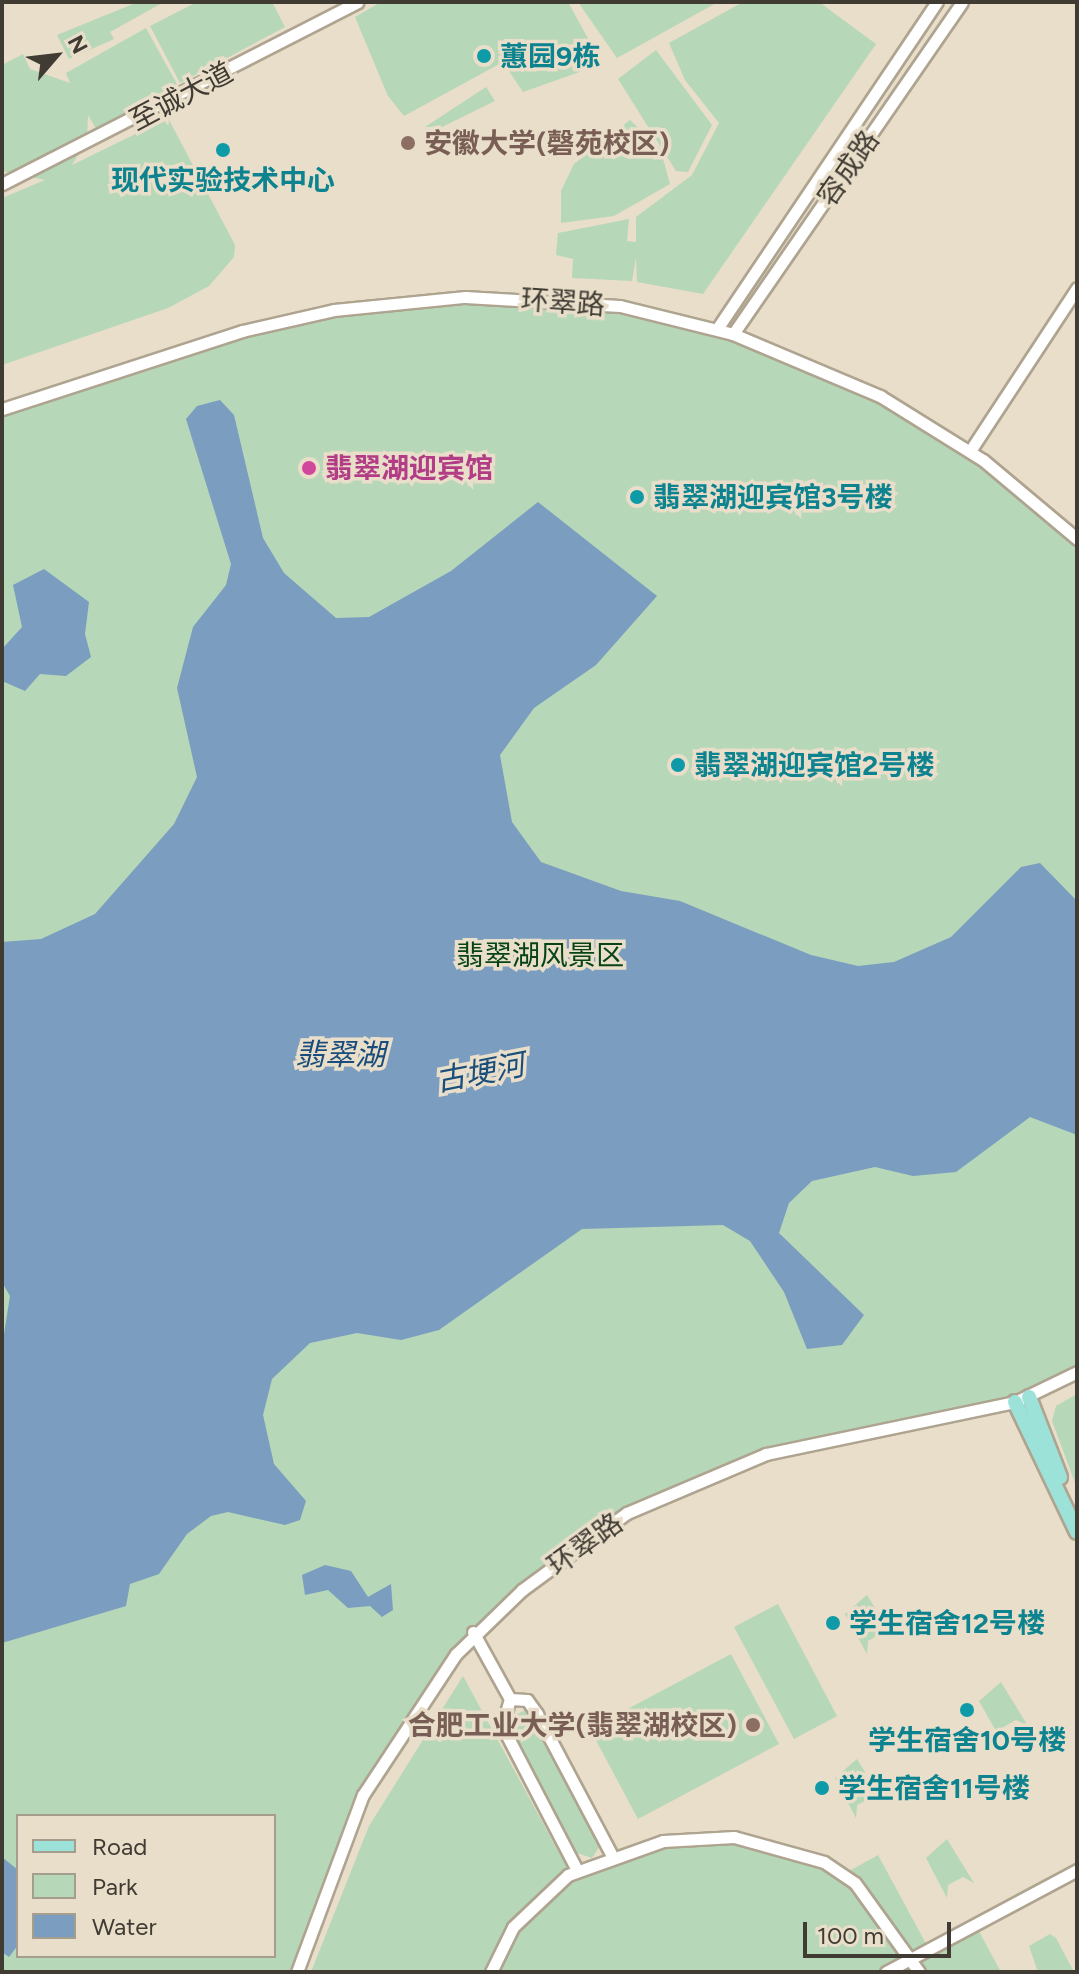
<!DOCTYPE html>
<meta charset="utf-8">
<style>
body{margin:0}
#map{position:relative;width:1079px;height:1974px;overflow:hidden;background:#e9dec9;font-family:Figtree,"Noto Sans SC",sans-serif}
div>[style]{position:absolute}
[style*='--x']{left:calc(var(--x)*1px);top:calc(var(--y)*1px);width:calc(var(--w)*1px);rotate:calc(var(--a)*1deg)}
.green>*{inset:0;background:#b6d7b8}
.water>*{inset:0;background:#7a9dc0}
.roads{filter:drop-shadow(2px 0 #aea490) drop-shadow(-2px 0 #aea490) drop-shadow(0 2px #aea490) drop-shadow(0 -2px #aea490)}
.minor>*{height:11px;margin:-5.5px;padding:0 5.5px;transform-origin:5.5px;border-radius:5.5px;background:#fff}
.major>*{height:14px;margin:-7px;padding:0 7px;transform-origin:7px;border-radius:7px;background:#9de2d9}
.dots>*{width:22px;height:22px;translate:-50% -50%;box-sizing:border-box;border:4px solid #e9dec9;border-radius:50%}
span{translate:-50% -50%;white-space:nowrap;text-align:center;line-height:1.15;-webkit-text-stroke:7px #e9dec9;paint-order:stroke}
.culture-label{font-size:28px;color:#0d838f;font-weight:700}
.left{translate:0 -50%;text-align:left}
.street-label{font-size:28px;color:#403c34}
.education-label{font-size:28px;color:#785e54;font-weight:700}
.right{translate:-100% -50%;text-align:right}
.hotel-label{font-size:28px;color:#b23c85;font-weight:700}
.park-label{font-size:28px;color:#064416}
.water-label{font-size:30px;color:#194d7c;font-style:italic}
.frame{position:absolute;inset:0;border:4px solid #403c34;pointer-events:none}
.legend{position:absolute;left:16px;top:1814px;width:260px;height:144px;box-sizing:border-box;background:#e9dec9;border:2px solid #a59d8d;margin:0;padding:10px 14px;list-style:none;font-size:24px;color:#403c34}
.legend li{display:flex;align-items:center;gap:16px;height:40px}
.legend b{width:40px;border:2px solid #a59d8d}
.north{position:absolute;left:16px;top:16px;width:80px;height:80px;-webkit-text-stroke:6px #e9dec9;paint-order:stroke;rotate:62deg;font-size:22px;font-weight:700;line-height:32px;text-align:center;color:#403c34}
.north::after{content:'';display:block;margin:auto;width:28px;height:36px;background:#403c34;clip-path:polygon(50% 0,100% 100%,50% 72%,0 100%)}
.scale{position:absolute;left:803px;top:1922px;width:148px;height:36px;box-sizing:border-box;border:4px solid #403c34;border-top:0;padding-left:10px;font-size:24px;line-height:28px;white-space:nowrap;color:#403c34;-webkit-text-stroke:6px #e9dec9;paint-order:stroke}
</style>
<div id="map">
<div class="green">
<i style="clip-path:polygon(138px 2px,164px 2px,110px 32px,114px 39px,69px 59px,57px 35px)"></i>
<i style="clip-path:polygon(197px 2px,272px 2px,285px 27px,180px 83px,150px 26px)"></i>
<i style="clip-path:polygon(381px 2px,568px 2px,602px 64px,523px 92px,503px 62px,404px 116px,388px 96px,355px 17px)"></i>
<i style="clip-path:polygon(578px 2px,718px 2px,617px 58px)"></i>
<i style="clip-path:polygon(743px 2px,819px 2px,876px 44px,703px 294px,637px 282px,636px 257px,632px 281px,572px 278px,573px 259px,556px 255px,558px 233px,629px 219px,627px 241px,636px 242px,636px 217px,692px 175px,719px 123px,685px 80px,669px 43px)"></i>
<i style="clip-path:polygon(146px 28px,178px 86px,97px 130px,88px 115px,87px 139px,72px 165px,168px 118px,235px 245px,234px 257px,209px 286px,168px 308px,2px 365px,2px 198px,45px 180px,2px 171px,2px 65px,23px 54px,30px 69px,70px 83px,66px 73px)"></i>
<i style="clip-path:polygon(656px 50px,712px 125px,688px 172px,676px 171px,618px 79px)"></i>
<i style="clip-path:polygon(486px 87px,495px 101px,442px 127px,425px 127px)"></i>
<i style="clip-path:polygon(630px 120px,660px 148px,670px 184px,614px 216px,561px 223px,561px 191px,574px 164px)"></i>
<i style="clip-path:polygon(evenodd,408px 300px,620px 306px,787px 354px,936px 429px,1077px 539px,1077px 1372px,1029px 1397px,780px 1449px,627px 1513px,473px 1632px,363px 1795px,297px 1972px,2px 1972px,2px 409px,242px 331px,408px 300px,18px 1816px,274px 1816px,274px 1956px,18px 1956px,18px 1816px)"></i>
<i style="clip-path:polygon(1077px 1394px,1077px 1488px,1052px 1421px,1056px 1406px)"></i>
<i style="clip-path:polygon(867px 1595px,894px 1639px,882px 1633px,868px 1641px,867px 1654px,845px 1614px)"></i>
<i style="clip-path:polygon(778px 1604px,837px 1716px,794px 1739px,734px 1627px)"></i>
<i style="clip-path:polygon(731px 1654px,779px 1744px,638px 1819px,590px 1729px)"></i>
<i style="clip-path:polygon(463px 1676px,570px 1873px,663px 1841px,734px 1837px,844px 1874px,878px 1855px,930px 1951px,976px 1926px,1001px 1972px,311px 1972px,369px 1826px)"></i>
<i style="clip-path:polygon(1001px 1682px,1028px 1726px,1016px 1720px,1002px 1728px,1001px 1740px,979px 1701px)"></i>
<i style="clip-path:polygon(525px 1710px,601px 1844px,592px 1858px,577px 1853px,510px 1728px,509px 1719px)"></i>
<i style="clip-path:polygon(857px 1759px,884px 1803px,872px 1797px,857px 1805px,856px 1818px,835px 1778px)"></i>
<i style="clip-path:polygon(947px 1839px,974px 1883px,963px 1877px,948px 1885px,947px 1898px,926px 1858px)"></i>
<i style="clip-path:polygon(1050px 1934px,1056px 1938px,1074px 1972px,1038px 1972px,1029px 1946px)"></i>
</div>
<div class="water">
<i style="clip-path:polygon(220px 400px,234px 415px,263px 538px,284px 573px,336px 618px,369px 617px,451px 571px,538px 502px,657px 596px,596px 665px,534px 708px,500px 755px,512px 822px,541px 862px,621px 891px,680px 901px,811px 955px,858px 966px,894px 962px,951px 937px,1021px 867px,1040px 863px,1077px 901px,1077px 1135px,1030px 1117px,956px 1172px,913px 1176px,875px 1167px,812px 1181px,789px 1203px,779px 1233px,864px 1315px,842px 1345px,807px 1349px,784px 1292px,750px 1241px,723px 1225px,582px 1229px,439px 1330px,401px 1340px,357px 1333px,310px 1343px,272px 1379px,263px 1415px,274px 1464px,306px 1501px,300px 1520px,285px 1525px,228px 1512px,211px 1516px,187px 1534px,159px 1574px,130px 1584px,126px 1606px,2px 1643px,2px 1347px,10px 1296px,2px 1282px,2px 942px,41px 939px,95px 914px,174px 824px,197px 777px,177px 688px,193px 627px,226px 585px,231px 564px,186px 419px,197px 406px)"></i>
<i style="clip-path:polygon(44px 569px,89px 602px,85px 634px,91px 657px,66px 676px,40px 674px,25px 691px,2px 681px,2px 649px,22px 627px,13px 585px)"></i>
<i style="clip-path:polygon(325px 1565px,351px 1571px,368px 1597px,391px 1584px,393px 1610px,382px 1617px,370px 1606px,348px 1608px,328px 1590px,305px 1595px,302px 1575px)"></i>
<i style="clip-path:polygon(2px 1857px,18px 1870px,18px 1945px,9px 1957px,2px 1952px)"></i>
</div>
<div class="roads">
<div class="minor">
<i style="--x:2;--y:184;--w:399;--a:-27.1"></i>
<i style="--x:717;--y:329;--w:394;--a:-56.1"></i>
<i style="--x:733;--y:334;--w:403;--a:-55.4"></i>
<i style="--x:2;--y:409;--w:252;--a:-18"></i>
<i style="--x:242;--y:331;--w:94;--a:-12.9"></i>
<i style="--x:334;--y:310;--w:132;--a:-5.7"></i>
<i style="--x:465;--y:297;--w:155;--a:3.3"></i>
<i style="--x:620;--y:306;--w:116;--a:13.9"></i>
<i style="--x:733;--y:334;--w:160;--a:22.9"></i>
<i style="--x:880;--y:396;--w:121;--a:31.9"></i>
<i style="--x:983;--y:460;--w:123;--a:40"></i>
<i style="--x:970;--y:451;--w:195;--a:-56.7"></i>
<i style="--x:473;--y:1632;--w:77;--a:61.1"></i>
<i style="--x:510;--y:1699;--w:17;--a:3"></i>
<i style="--x:527;--y:1700;--w:17;--a:54"></i>
<i style="--x:537;--y:1714;--w:158;--a:62.1"></i>
<i style="--x:510;--y:1699;--w:28;--a:107"></i>
<i style="--x:502;--y:1726;--w:162;--a:62.5"></i>
<i style="--x:297;--y:1972;--w:189;--a:-69.6"></i>
<i style="--x:363;--y:1795;--w:169;--a:-56.6"></i>
<i style="--x:456;--y:1654;--w:92;--a:-44.1"></i>
<i style="--x:522;--y:1590;--w:130;--a:-36.3"></i>
<i style="--x:627;--y:1513;--w:151;--a:-23"></i>
<i style="--x:766;--y:1454;--w:254;--a:-11.8"></i>
<i style="--x:1015;--y:1402;--w:69;--a:-25.8"></i>
<i style="--x:491;--y:1972;--w:50;--a:-63.9"></i>
<i style="--x:513;--y:1927;--w:76;--a:-43.4"></i>
<i style="--x:568;--y:1875;--w:101;--a:-19.7"></i>
<i style="--x:663;--y:1841;--w:71;--a:-3.2"></i>
<i style="--x:734;--y:1837;--w:93;--a:15.5"></i>
<i style="--x:824;--y:1862;--w:37;--a:34"></i>
<i style="--x:855;--y:1883;--w:110;--a:54.3"></i>
<i style="--x:886;--y:1972;--w:217;--a:-28.1"></i>
</div>
<div class="major">
<i style="--x:1029;--y:1397;--w:86;--a:68.8"></i>
<i style="--x:1015;--y:1402;--w:144;--a:64.5"></i>
</div>
</div>
<div class="dots">
<i style="left:484px;top:56px;background:#0f9aa8"></i>
<i style="left:408px;top:143px;background:#8d6e63"></i>
<i style="left:223px;top:150px;background:#0f9aa8"></i>
<i style="left:309px;top:468px;background:#d1479c"></i>
<i style="left:637px;top:497px;background:#0f9aa8"></i>
<i style="left:678px;top:765px;background:#0f9aa8"></i>
<i style="left:833px;top:1623px;background:#0f9aa8"></i>
<i style="left:967px;top:1710px;background:#0f9aa8"></i>
<i style="left:753px;top:1725px;background:#8d6e63"></i>
<i style="left:822px;top:1788px;background:#0f9aa8"></i>
</div>
<div class="culture-label">
<span class="left" style="left:500px;top:56px">蕙园9栋</span>
<span style="left:223px;top:180px">现代实验技术中心</span>
<span class="left" style="left:653px;top:497px">翡翠湖迎宾馆3号楼</span>
<span class="left" style="left:694px;top:765px">翡翠湖迎宾馆2号楼</span>
<span class="left" style="left:849px;top:1623px">学生宿舍12号楼</span>
<span style="left:967px;top:1740px">学生宿舍10号楼</span>
<span class="left" style="left:838px;top:1788px">学生宿舍11号楼</span>
</div>
<div class="street-label">
<span style="left:181px;top:96px;rotate:-28deg">至诚大道</span>
<span style="left:848px;top:168px;rotate:-55deg">容成路</span>
<span style="left:563px;top:302px;rotate:4deg">环翠路</span>
<span style="left:585px;top:1544px;rotate:-36deg">环翠路</span>
</div>
<div class="education-label">
<span class="left" style="left:424px;top:143px">安徽大学(磬苑校区)</span>
<span class="right" style="left:737px;top:1725px">合肥工业大学(翡翠湖校区)</span>
</div>
<div class="hotel-label">
<span class="left" style="left:325px;top:468px">翡翠湖迎宾馆</span>
</div>
<div class="park-label">
<span style="left:540px;top:955px">翡翠湖风景区</span>
</div>
<div class="water-label">
<span style="left:340px;top:1055px">翡翠湖</span>
<span style="left:480px;top:1073px;rotate:-11deg">古埂河</span>
</div>
<div class="frame"></div>
<ul class="legend">
<li><b style="height:10px;background:#9de2d9"></b>Road</li>
<li><b style="height:22px;background:#b6d7b8"></b>Park</li>
<li><b style="height:22px;background:#7a9dc0"></b>Water</li>
</ul>
<div class="north">N</div>
<div class="scale">100 m</div>
</div>
